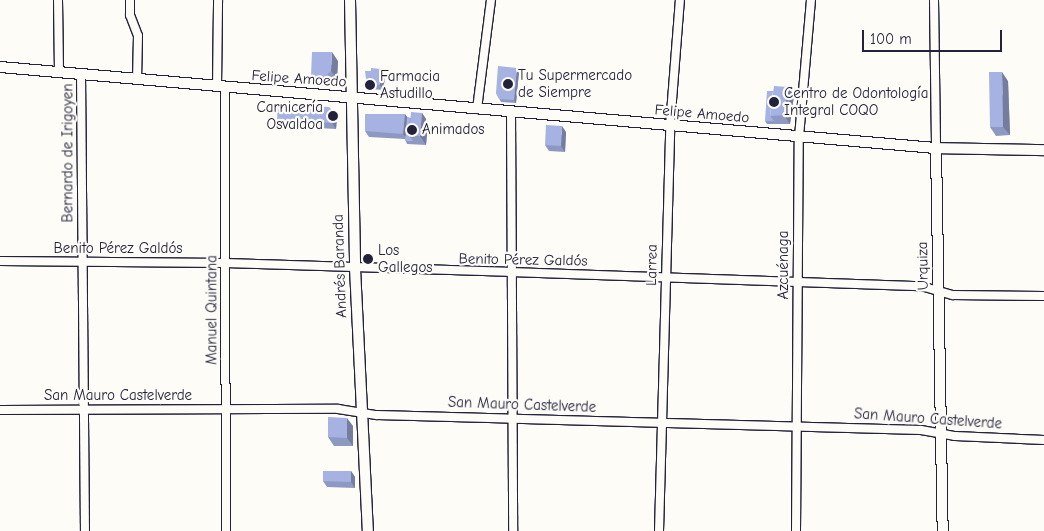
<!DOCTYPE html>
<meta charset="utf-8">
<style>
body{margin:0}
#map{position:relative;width:1044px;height:531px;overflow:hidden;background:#fdfcf7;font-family:"Comic Neue",sans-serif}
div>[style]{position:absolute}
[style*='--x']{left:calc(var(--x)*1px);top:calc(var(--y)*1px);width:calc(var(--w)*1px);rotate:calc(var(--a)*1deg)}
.roads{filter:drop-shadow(1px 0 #22223b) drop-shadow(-1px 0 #22223b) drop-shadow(0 1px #22223b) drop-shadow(0 -1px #22223b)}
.street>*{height:8px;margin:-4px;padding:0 4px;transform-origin:4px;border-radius:4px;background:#fdfcf7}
.secondary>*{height:10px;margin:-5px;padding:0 5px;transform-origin:5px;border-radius:5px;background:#fdfcf7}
.wall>*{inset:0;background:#8e99c2}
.shaded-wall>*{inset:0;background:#747d9e}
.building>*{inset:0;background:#a5b2e2}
.dots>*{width:14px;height:14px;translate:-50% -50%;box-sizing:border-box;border:2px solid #fdfcf7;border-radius:50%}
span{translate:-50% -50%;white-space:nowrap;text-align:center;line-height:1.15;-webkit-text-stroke:4.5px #fdfcf7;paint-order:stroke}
.poi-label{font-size:15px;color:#22223b}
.left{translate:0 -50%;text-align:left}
.right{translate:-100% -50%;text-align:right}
.street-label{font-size:15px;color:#22223b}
.scale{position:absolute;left:862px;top:30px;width:140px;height:22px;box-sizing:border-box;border:2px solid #22223b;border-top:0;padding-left:6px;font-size:15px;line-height:18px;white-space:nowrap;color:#22223b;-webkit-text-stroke:4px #fdfcf7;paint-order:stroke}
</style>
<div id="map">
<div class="roads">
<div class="street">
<i style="--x:58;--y:0;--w:72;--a:89.2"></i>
<i style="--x:130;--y:0;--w:15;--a:90"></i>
<i style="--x:130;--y:15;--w:22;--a:69"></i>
<i style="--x:138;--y:36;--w:44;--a:91.3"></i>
<i style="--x:934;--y:0;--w:148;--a:89.2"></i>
<i style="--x:81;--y:74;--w:457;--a:89.5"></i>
<i style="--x:217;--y:87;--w:87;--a:-89.3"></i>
<i style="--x:225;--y:88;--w:443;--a:89.9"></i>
<i style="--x:477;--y:109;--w:110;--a:-82.7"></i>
<i style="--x:511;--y:113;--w:418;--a:89.7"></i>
<i style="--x:0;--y:261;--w:225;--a:0.5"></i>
<i style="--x:225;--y:263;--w:285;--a:1.8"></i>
<i style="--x:510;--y:272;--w:411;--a:2"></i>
<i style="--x:921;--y:286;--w:33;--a:16"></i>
<i style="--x:953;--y:295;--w:91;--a:0.6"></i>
<i style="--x:0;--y:410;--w:338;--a:-0.2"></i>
<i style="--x:338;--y:409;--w:39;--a:9"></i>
<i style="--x:377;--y:415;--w:544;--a:1.58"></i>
<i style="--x:921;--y:430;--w:35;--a:10"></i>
<i style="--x:955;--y:436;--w:89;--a:2.6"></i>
<i style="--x:659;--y:531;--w:405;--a:-88.4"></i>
<i style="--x:670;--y:126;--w:126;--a:-85.5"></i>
<i style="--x:796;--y:531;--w:394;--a:-89.6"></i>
<i style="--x:799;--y:137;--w:138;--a:-85"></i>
</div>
<div class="secondary">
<i style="--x:350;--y:0;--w:268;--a:88.9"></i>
<i style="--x:355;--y:268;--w:263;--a:87.2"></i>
<i style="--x:0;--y:67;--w:939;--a:4.95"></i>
<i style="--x:936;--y:148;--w:108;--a:1.1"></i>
<i style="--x:936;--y:148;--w:383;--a:89"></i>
</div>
</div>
<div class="wall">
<i style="clip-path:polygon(338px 61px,337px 79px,331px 86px,317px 85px,311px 76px)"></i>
<i style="clip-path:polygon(381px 69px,385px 74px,384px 90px,369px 89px,367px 87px,371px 71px)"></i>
<i style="clip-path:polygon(519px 71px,516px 103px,501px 102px,496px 93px)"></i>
<i style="clip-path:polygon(1008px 81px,1010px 135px,996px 136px,990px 127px)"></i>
<i style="clip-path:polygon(794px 95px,790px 124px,767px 124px,765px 121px)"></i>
<i style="clip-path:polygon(333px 111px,337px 117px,336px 129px,281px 126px,277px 120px)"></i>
<i style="clip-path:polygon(422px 113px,428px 122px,426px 145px,407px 144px,405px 139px,369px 137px,365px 131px,405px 114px,407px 117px,410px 118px)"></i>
<i style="clip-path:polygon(566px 132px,565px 152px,549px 151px,545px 145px)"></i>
<i style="clip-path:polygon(353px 426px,353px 446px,334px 446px,328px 437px)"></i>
<i style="clip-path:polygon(351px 471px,355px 477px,355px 488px,327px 487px,323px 481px)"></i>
</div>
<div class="shaded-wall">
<i style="clip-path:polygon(332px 52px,338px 61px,337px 79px,331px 71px)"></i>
<i style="clip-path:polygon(517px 68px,519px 71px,516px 103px,514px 100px)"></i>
<i style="clip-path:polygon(381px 69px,385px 74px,384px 90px,380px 85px)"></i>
<i style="clip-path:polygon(1002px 72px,1008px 81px,1010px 135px,1003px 127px)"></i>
<i style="clip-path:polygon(788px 87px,794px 95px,790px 124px,784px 115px)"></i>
<i style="clip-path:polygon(333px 111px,337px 117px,336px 129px,332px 123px)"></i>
<i style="clip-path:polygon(422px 113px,428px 122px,426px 145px,420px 136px)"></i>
<i style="clip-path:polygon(405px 114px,409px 120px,408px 140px,403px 134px)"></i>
<i style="clip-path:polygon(562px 126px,566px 132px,565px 152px,561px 146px)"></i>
<i style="clip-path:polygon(347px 418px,353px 426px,353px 446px,347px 438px)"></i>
<i style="clip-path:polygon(351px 471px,355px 477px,355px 488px,351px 482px)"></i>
</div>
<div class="building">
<i style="clip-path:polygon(312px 52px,332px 52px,331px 71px,325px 77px,311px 76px)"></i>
<i style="clip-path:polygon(498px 66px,517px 68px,514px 100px,499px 99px,496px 93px)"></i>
<i style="clip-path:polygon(371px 68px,381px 69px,380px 85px,370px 84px)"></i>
<i style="clip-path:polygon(365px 71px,371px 71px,370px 84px,372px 87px,367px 87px)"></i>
<i style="clip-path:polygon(989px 72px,1002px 72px,1003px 127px,990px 127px)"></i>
<i style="clip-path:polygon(774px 86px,788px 87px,784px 115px,770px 116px)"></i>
<i style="clip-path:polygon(767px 91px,773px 91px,770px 116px,774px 121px,765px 121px)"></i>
<i style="clip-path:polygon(278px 104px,329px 107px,333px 111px,332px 123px,277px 120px)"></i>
<i style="clip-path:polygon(411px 112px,422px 113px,420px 136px,409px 136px)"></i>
<i style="clip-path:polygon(365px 114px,405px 114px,403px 134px,365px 131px)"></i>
<i style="clip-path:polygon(407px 117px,410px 118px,409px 136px,413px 141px,405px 141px)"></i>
<i style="clip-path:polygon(546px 125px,562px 126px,561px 146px,545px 145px)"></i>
<i style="clip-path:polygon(328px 417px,347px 418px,347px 438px,328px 437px)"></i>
<i style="clip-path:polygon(323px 471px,351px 471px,351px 482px,323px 481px)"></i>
</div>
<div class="dots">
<i style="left:508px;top:84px;background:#22223b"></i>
<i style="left:370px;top:85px;background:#22223b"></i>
<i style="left:774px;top:102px;background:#22223b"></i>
<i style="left:333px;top:116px;background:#22223b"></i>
<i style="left:412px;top:130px;background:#22223b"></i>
<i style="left:368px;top:259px;background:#22223b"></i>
</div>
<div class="poi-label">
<span class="left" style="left:518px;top:84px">Tu Supermercado<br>de Siempre</span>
<span class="left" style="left:380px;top:85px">Farmacia<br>Astudillo</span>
<span class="left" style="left:784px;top:102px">Centro de Odontología<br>Integral COQO</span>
<span class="right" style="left:323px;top:116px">Carnicería<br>Osvaldoa</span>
<span class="left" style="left:422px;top:130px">Animados</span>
<span class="left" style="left:378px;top:259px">Los<br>Gallegos</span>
</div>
<div class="street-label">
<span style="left:299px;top:79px;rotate:4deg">Felipe Amoedo</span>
<span style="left:702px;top:114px;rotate:5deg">Felipe Amoedo</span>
<span style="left:68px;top:153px;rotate:-90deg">Bernardo de Irigoyen</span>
<span style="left:118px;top:249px">Benito Pérez Galdós</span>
<span style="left:523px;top:260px;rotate:1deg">Benito Pérez Galdós</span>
<span style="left:652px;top:265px;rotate:-89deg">Larrea</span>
<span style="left:784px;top:265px;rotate:-90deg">Azcuénaga</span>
<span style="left:340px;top:266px;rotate:-92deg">Andrés Baranda</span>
<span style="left:923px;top:266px;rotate:-91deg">Urquiza</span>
<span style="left:212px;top:310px;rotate:-90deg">Manuel Quintana</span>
<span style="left:118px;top:396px">San Mauro Castelverde</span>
<span style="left:522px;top:405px;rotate:2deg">San Mauro Castelverde</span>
<span style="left:928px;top:419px;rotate:4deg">San Mauro Castelverde</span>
</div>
<div class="scale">100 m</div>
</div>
